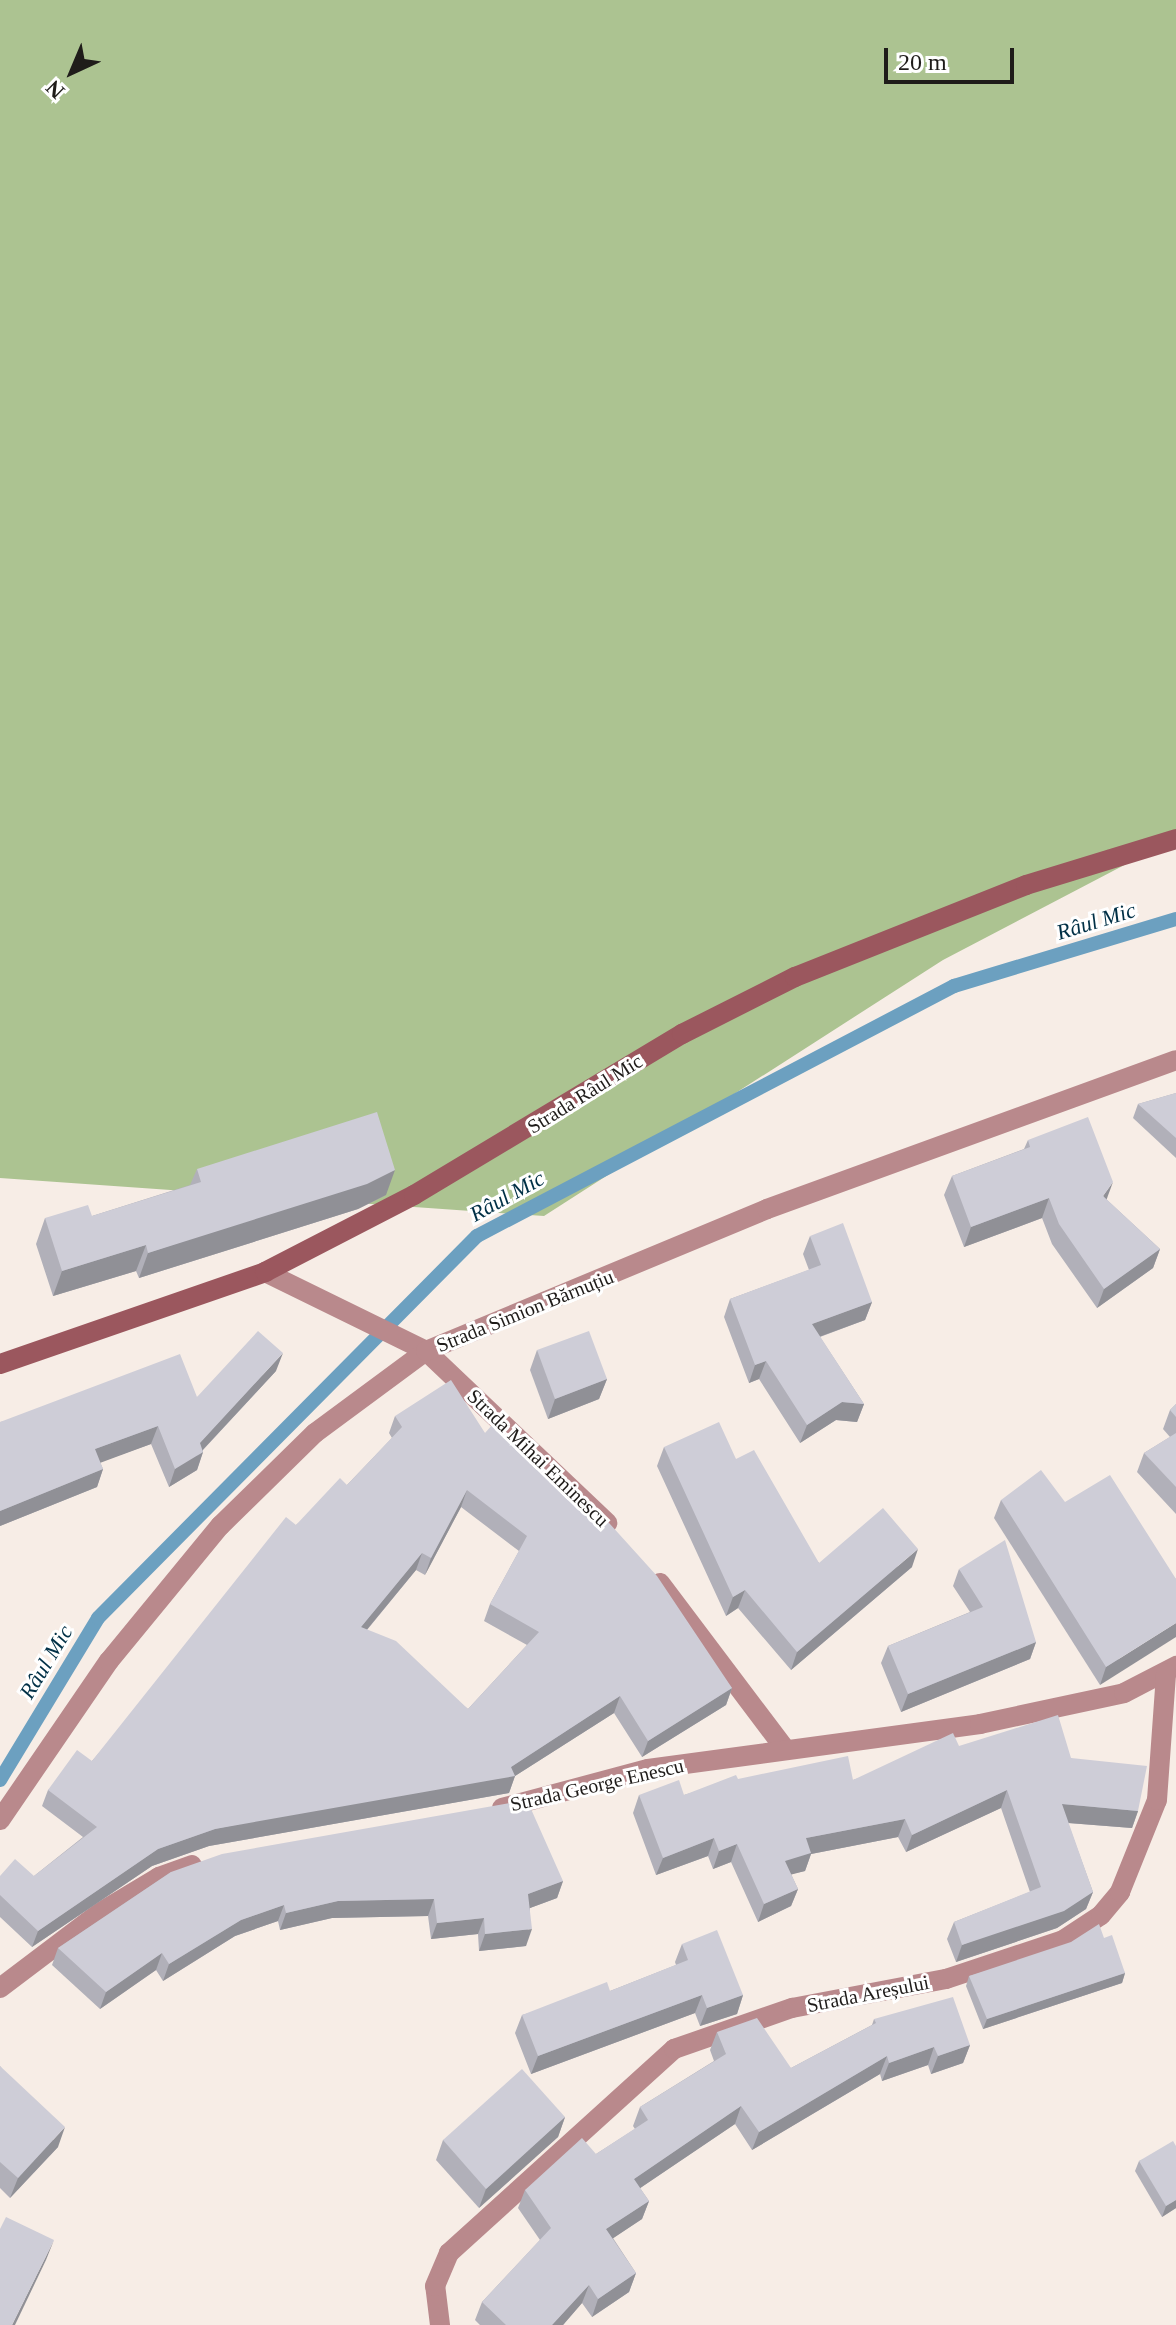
<!DOCTYPE html>
<meta charset="utf-8">
<style>
body{margin:0}
#map{position:relative;width:1176px;height:2325px;overflow:hidden;background:#f7ede6;font-family:"Times New Roman",serif}
div>[style]{position:absolute}
[style*='--x']{left:calc(var(--x)*1px);top:calc(var(--y)*1px);width:calc(var(--w)*1px);rotate:calc(var(--a)*1deg)}
.forest>*{inset:0;background:#acc391}
.stream>*{height:14px;margin:-7px;padding:0 7px;transform-origin:7px;border-radius:7px;background:#6ca0c0}
.street>*{height:20px;margin:-10px;padding:0 10px;transform-origin:10px;border-radius:10px;background:#b9898c}
.secondary>*{height:20px;margin:-10px;padding:0 10px;transform-origin:10px;border-radius:10px;background:#9b575e}
.wall>*{inset:0;background:#b1b0b9}
.shaded-wall>*{inset:0;background:#909096}
.building>*{inset:0;background:#cecdd7}
span{translate:-50% -50%;white-space:nowrap;text-align:center;line-height:1.15;-webkit-text-stroke:6px #fff;paint-order:stroke}
.street-label{font-size:20px;color:#1f1c1a}
.water-label{font-size:22px;color:#013046;font-style:italic}
.north{position:absolute;left:32px;top:32px;width:80px;height:80px;-webkit-text-stroke:6px #fff;paint-order:stroke;rotate:224deg;font-size:22px;font-weight:700;line-height:32px;text-align:center;color:#1f1c1a}
.north::after{content:'';display:block;margin:auto;width:28px;height:36px;background:#1f1c1a;clip-path:polygon(50% 0,100% 100%,50% 72%,0 100%)}
.scale{position:absolute;left:884px;top:48px;width:130px;height:36px;box-sizing:border-box;border:4px solid #1f1c1a;border-top:0;padding-left:10px;font-size:24px;line-height:28px;white-space:nowrap;color:#1f1c1a;-webkit-text-stroke:6px #fff;paint-order:stroke}
</style>
<div id="map">
<div class="forest">
<i style="clip-path:polygon(0 0,1176px 0,1176px 838px,943px 960px,544px 1216px,0 1178px)"></i>
</div>
<div class="stream">
<i style="--x:0;--y:1780;--w:189;--a:-58.8"></i>
<i style="--x:98;--y:1618;--w:538;--a:-45.23"></i>
<i style="--x:477;--y:1236;--w:539;--a:-27.66"></i>
<i style="--x:954;--y:986;--w:232;--a:-16.8"></i>
</div>
<div class="street">
<i style="--x:265;--y:1272;--w:179;--a:26.1"></i>
<i style="--x:426;--y:1351;--w:250;--a:43.5"></i>
<i style="--x:660;--y:1583;--w:208;--a:53"></i>
<i style="--x:502;--y:1808;--w:151;--a:-15"></i>
<i style="--x:648;--y:1769;--w:335;--a:-7.7"></i>
<i style="--x:980;--y:1724;--w:147;--a:-12.1"></i>
<i style="--x:1124;--y:1693;--w:59;--a:-27.4"></i>
<i style="--x:0;--y:1820;--w:193;--a:-55.6"></i>
<i style="--x:109;--y:1661;--w:175;--a:-50.6"></i>
<i style="--x:220;--y:1526;--w:133;--a:-44.4"></i>
<i style="--x:315;--y:1433;--w:138;--a:-36.5"></i>
<i style="--x:426;--y:1351;--w:369;--a:-22.6"></i>
<i style="--x:767;--y:1209;--w:435;--a:-20"></i>
<i style="--x:0;--y:1988;--w:124;--a:-37.1"></i>
<i style="--x:99;--y:1913;--w:70;--a:-31"></i>
<i style="--x:159;--y:1877;--w:35;--a:-20"></i>
<i style="--x:440;--y:2325;--w:39;--a:-97"></i>
<i style="--x:435;--y:2286;--w:36;--a:-67"></i>
<i style="--x:449;--y:2253;--w:304;--a:-42.2"></i>
<i style="--x:674;--y:2049;--w:125;--a:-19.2"></i>
<i style="--x:792;--y:2008;--w:157;--a:-10.7"></i>
<i style="--x:946;--y:1979;--w:123;--a:-18.4"></i>
<i style="--x:1063;--y:1940;--w:45;--a:-33.3"></i>
<i style="--x:1101;--y:1915;--w:30;--a:-50"></i>
<i style="--x:1120;--y:1892;--w:99;--a:-68.1"></i>
<i style="--x:1157;--y:1800;--w:127;--a:-85.9"></i>
</div>
<div class="secondary">
<i style="--x:0;--y:1364;--w:281;--a:-19.1"></i>
<i style="--x:265;--y:1272;--w:168;--a:-27.3"></i>
<i style="--x:414;--y:1195;--w:313;--a:-31"></i>
<i style="--x:682;--y:1034;--w:127;--a:-26.8"></i>
<i style="--x:795;--y:977;--w:249;--a:-21.7"></i>
<i style="--x:1026;--y:885;--w:157;--a:-17"></i>
</div>
<div class="wall">
<i style="clip-path:polygon(1176px 1093px,1176px 1158px,1133px 1118px,1138px 1104px)"></i>
<i style="clip-path:polygon(1028px 1140px,1106px 1199px,1160px 1249px,1153px 1268px,1097px 1308px,1052px 1244px,1042px 1218px,964px 1247px,944px 1195px,952px 1176px,1024px 1149px)"></i>
<i style="clip-path:polygon(197px 1169px,386px 1195px,358px 1209px,139px 1278px,136px 1271px,53px 1296px,36px 1244px,45px 1218px,92px 1216px,190px 1185px)"></i>
<i style="clip-path:polygon(810px 1236px,872px 1302px,865px 1320px,820px 1337px,864px 1404px,857px 1422px,836px 1420px,800px 1443px,759px 1379px,749px 1383px,724px 1317px,730px 1299px,809px 1270px,803px 1254px)"></i>
<i style="clip-path:polygon(537px 1350px,607px 1379px,599px 1399px,548px 1419px,530px 1370px)"></i>
<i style="clip-path:polygon(276px 1371px,203px 1450px,203px 1452px,197px 1470px,169px 1487px,151px 1444px,100px 1462px,103px 1469px,97px 1487px,0 1526px,0 1422px,197px 1397px)"></i>
<i style="clip-path:polygon(1176px 1404px,1176px 1514px,1137px 1472px,1144px 1453px,1170px 1437px,1163px 1429px,1170px 1410px)"></i>
<i style="clip-path:polygon(evenodd,395px 1416px,485px 1433px,589px 1507px,591px 1503px,732px 1688px,726px 1705px,642px 1757px,614px 1713px,515px 1776px,509px 1793px,209px 1846px,152px 1866px,32px 1947px,0 1917px,0 1876px,34px 1876px,83px 1837px,42px 1806px,48px 1790px,92px 1761px,296px 1525px,347px 1485px,392px 1438px,389px 1433px,395px 1416px,461px 1507px,519px 1551px,490px 1604px,484px 1621px,527px 1645px,468px 1709px,367px 1630px,416px 1570px,425px 1575px,461px 1507px)"></i>
<i style="clip-path:polygon(664px 1447px,736px 1459px,819px 1563px,912px 1567px,791px 1670px,738px 1608px,726px 1616px,657px 1466px)"></i>
<i style="clip-path:polygon(1001px 1500px,1065px 1502px,1176px 1579px,1100px 1685px,994px 1518px)"></i>
<i style="clip-path:polygon(959px 1569px,1036px 1642px,1030px 1659px,901px 1712px,881px 1663px,888px 1646px,970px 1612px,953px 1586px)"></i>
<i style="clip-path:polygon(959px 1746px,1071px 1758px,1138px 1811px,1132px 1828px,1068px 1823px,1093px 1892px,1086px 1909px,1057px 1928px,956px 1962px,947px 1939px,954px 1922px,1030px 1892px,1001px 1808px,906px 1852px,898px 1837px,811px 1854px,805px 1871px,791px 1874px,798px 1889px,791px 1906px,758px 1922px,731px 1862px,713px 1869px,708px 1856px,656px 1875px,633px 1813px,639px 1795px,684px 1795px,738px 1779px,853px 1780px)"></i>
<i style="clip-path:polygon(171px 1872px,563px 1881px,557px 1898px,530px 1908px,526px 1946px,479px 1951px,478px 1934px,431px 1939px,428px 1916px,332px 1918px,280px 1930px,278px 1921px,235px 1936px,163px 1981px,156px 1970px,100px 2009px,52px 1965px,58px 1948px)"></i>
<i style="clip-path:polygon(1104px 1938px,1125px 1973px,1122px 1983px,983px 2029px,966px 1986px,969px 1976px)"></i>
<i style="clip-path:polygon(682px 1944px,743px 1995px,737px 2014px,700px 2026px,695px 2013px,531px 2074px,515px 2033px,522px 2015px,610px 1991px,676px 1965px,675px 1962px)"></i>
<i style="clip-path:polygon(874px 2019px,970px 2045px,963px 2063px,931px 2074px,928px 2065px,882px 2081px,880px 2074px,752px 2150px,735px 2124px,640px 2188px,649px 2201px,642px 2219px,613px 2238px,636px 2273px,629px 2292px,592px 2317px,582px 2303px,563px 2325px,480px 2325px,475px 2320px,482px 2302px,540px 2240px,518px 2208px,525px 2190px,596px 2154px,635px 2129px,633px 2126px,640px 2107px,714px 2061px,710px 2050px,717px 2032px,791px 2068px,872px 2025px)"></i>
<i style="clip-path:polygon(0 2066px,58px 2147px,10px 2198px,0 2188px)"></i>
<i style="clip-path:polygon(565px 2117px,558px 2137px,479px 2208px,436px 2160px,443px 2140px)"></i>
<i style="clip-path:polygon(1176px 2146px,1176px 2208px,1162px 2217px,1135px 2171px,1139px 2161px)"></i>
</div>
<div class="shaded-wall">
<i style="clip-path:polygon(395px 1170px,386px 1195px,358px 1209px,139px 1278px,148px 1253px)"></i>
<i style="clip-path:polygon(1113px 1182px,1106px 1201px,1103px 1196px)"></i>
<i style="clip-path:polygon(1049px 1198px,1042px 1218px,964px 1247px,971px 1227px)"></i>
<i style="clip-path:polygon(146px 1245px,136px 1271px,53px 1296px,62px 1271px)"></i>
<i style="clip-path:polygon(1160px 1249px,1153px 1268px,1097px 1308px,1104px 1289px)"></i>
<i style="clip-path:polygon(872px 1302px,865px 1320px,805px 1342px,812px 1324px)"></i>
<i style="clip-path:polygon(283px 1353px,276px 1371px,197px 1456px,203px 1452px,197px 1470px,169px 1487px,175px 1469px)"></i>
<i style="clip-path:polygon(766px 1361px,759px 1379px,749px 1383px,755px 1365px)"></i>
<i style="clip-path:polygon(607px 1379px,599px 1399px,548px 1419px,555px 1399px)"></i>
<i style="clip-path:polygon(842px 1402px,864px 1404px,857px 1422px,836px 1420px,800px 1443px,807px 1425px)"></i>
<i style="clip-path:polygon(158px 1426px,151px 1444px,89px 1467px,95px 1449px)"></i>
<i style="clip-path:polygon(103px 1469px,97px 1487px,0 1526px,0 1511px)"></i>
<i style="clip-path:polygon(467px 1490px,461px 1507px,425px 1575px,431px 1558px)"></i>
<i style="clip-path:polygon(918px 1549px,912px 1567px,791px 1670px,797px 1652px)"></i>
<i style="clip-path:polygon(422px 1553px,416px 1570px,355px 1644px,361px 1627px)"></i>
<i style="clip-path:polygon(745px 1590px,738px 1608px,726px 1616px,733px 1597px)"></i>
<i style="clip-path:polygon(1176px 1623px,1176px 1637px,1100px 1685px,1106px 1667px)"></i>
<i style="clip-path:polygon(1036px 1642px,1030px 1659px,901px 1712px,908px 1694px)"></i>
<i style="clip-path:polygon(732px 1688px,726px 1705px,642px 1757px,648px 1741px)"></i>
<i style="clip-path:polygon(620px 1696px,614px 1713px,515px 1776px,509px 1793px,209px 1846px,152px 1866px,32px 1947px,38px 1931px,158px 1849px,215px 1829px,511px 1767px)"></i>
<i style="clip-path:polygon(1007px 1790px,1001px 1808px,906px 1852px,912px 1835px)"></i>
<i style="clip-path:polygon(1062px 1804px,1138px 1811px,1132px 1828px,1056px 1822px)"></i>
<i style="clip-path:polygon(905px 1819px,898px 1837px,811px 1854px,805px 1871px,778px 1878px,785px 1861px,806px 1838px)"></i>
<i style="clip-path:polygon(714px 1838px,708px 1856px,656px 1875px,663px 1858px)"></i>
<i style="clip-path:polygon(737px 1844px,731px 1862px,713px 1869px,719px 1851px)"></i>
<i style="clip-path:polygon(563px 1881px,557px 1898px,522px 1911px,528px 1894px)"></i>
<i style="clip-path:polygon(798px 1889px,791px 1906px,758px 1922px,764px 1904px)"></i>
<i style="clip-path:polygon(1093px 1892px,1086px 1909px,1057px 1928px,956px 1962px,962px 1945px)"></i>
<i style="clip-path:polygon(434px 1899px,428px 1916px,332px 1918px,280px 1930px,286px 1913px,338px 1901px)"></i>
<i style="clip-path:polygon(284px 1905px,278px 1921px,235px 1936px,163px 1981px,169px 1964px,241px 1920px)"></i>
<i style="clip-path:polygon(484px 1918px,478px 1934px,431px 1939px,437px 1923px)"></i>
<i style="clip-path:polygon(532px 1929px,526px 1946px,479px 1951px,485px 1934px)"></i>
<i style="clip-path:polygon(162px 1953px,156px 1970px,100px 2009px,106px 1992px)"></i>
<i style="clip-path:polygon(1125px 1973px,1122px 1983px,983px 2029px,987px 2019px)"></i>
<i style="clip-path:polygon(702px 1995px,695px 2013px,531px 2074px,538px 2056px)"></i>
<i style="clip-path:polygon(743px 1995px,737px 2014px,700px 2026px,707px 2008px)"></i>
<i style="clip-path:polygon(970px 2045px,963px 2063px,931px 2074px,938px 2056px)"></i>
<i style="clip-path:polygon(934px 2047px,928px 2065px,882px 2081px,889px 2063px)"></i>
<i style="clip-path:polygon(887px 2056px,880px 2074px,752px 2150px,759px 2132px)"></i>
<i style="clip-path:polygon(741px 2106px,735px 2124px,627px 2197px,634px 2179px)"></i>
<i style="clip-path:polygon(565px 2117px,558px 2137px,479px 2208px,486px 2189px)"></i>
<i style="clip-path:polygon(65px 2127px,58px 2147px,10px 2198px,18px 2178px)"></i>
<i style="clip-path:polygon(1176px 2200px,1176px 2208px,1162px 2217px,1166px 2206px)"></i>
<i style="clip-path:polygon(649px 2201px,642px 2219px,600px 2247px,606px 2229px)"></i>
<i style="clip-path:polygon(54px 2240px,46px 2260px,15px 2325px,12px 2325px)"></i>
<i style="clip-path:polygon(636px 2273px,629px 2292px,592px 2317px,598px 2299px)"></i>
<i style="clip-path:polygon(589px 2285px,582px 2303px,563px 2325px,552px 2325px)"></i>
</div>
<div class="building">
<i style="clip-path:polygon(1176px 1093px,1176px 1138px,1138px 1104px)"></i>
<i style="clip-path:polygon(377px 1112px,395px 1170px,367px 1184px,148px 1253px,146px 1245px,62px 1271px,45px 1218px,88px 1205px,92px 1216px,201px 1182px,197px 1169px)"></i>
<i style="clip-path:polygon(1088px 1117px,1113px 1182px,1103px 1196px,1160px 1249px,1104px 1289px,1059px 1224px,1049px 1198px,971px 1227px,952px 1176px,1030px 1147px,1028px 1140px)"></i>
<i style="clip-path:polygon(843px 1223px,872px 1302px,812px 1324px,864px 1404px,842px 1402px,807px 1425px,766px 1361px,755px 1365px,730px 1299px,821px 1265px,810px 1236px)"></i>
<i style="clip-path:polygon(258px 1331px,283px 1353px,200px 1443px,203px 1452px,175px 1469px,158px 1426px,95px 1449px,103px 1469px,0 1511px,0 1422px,180px 1354px,197px 1397px)"></i>
<i style="clip-path:polygon(589px 1331px,607px 1379px,555px 1399px,537px 1350px)"></i>
<i style="clip-path:polygon(evenodd,451px 1380px,485px 1433px,493px 1424px,594px 1512px,591px 1503px,657px 1576px,732px 1688px,648px 1741px,620px 1696px,511px 1767px,515px 1776px,215px 1829px,158px 1849px,38px 1931px,0 1895px,0 1876px,15px 1859px,34px 1876px,97px 1827px,48px 1790px,77px 1750px,92px 1761px,286px 1517px,296px 1525px,340px 1478px,347px 1485px,402px 1427px,395px 1416px,451px 1380px,467px 1490px,527px 1536px,490px 1604px,539px 1632px,468px 1709px,396px 1641px,361px 1627px,422px 1553px,431px 1558px,467px 1490px)"></i>
<i style="clip-path:polygon(1176px 1404px,1176px 1417px,1170px 1410px)"></i>
<i style="clip-path:polygon(719px 1422px,736px 1459px,754px 1450px,819px 1563px,883px 1508px,918px 1549px,797px 1652px,745px 1590px,733px 1597px,664px 1447px)"></i>
<i style="clip-path:polygon(1176px 1433px,1176px 1487px,1144px 1453px)"></i>
<i style="clip-path:polygon(1041px 1470px,1065px 1502px,1110px 1475px,1176px 1579px,1176px 1623px,1106px 1667px,1001px 1500px)"></i>
<i style="clip-path:polygon(1005px 1540px,1036px 1642px,908px 1694px,888px 1646px,983px 1607px,959px 1569px)"></i>
<i style="clip-path:polygon(1058px 1715px,1071px 1758px,1147px 1766px,1138px 1811px,1062px 1804px,1093px 1892px,1064px 1911px,962px 1945px,954px 1922px,1041px 1887px,1007px 1790px,912px 1835px,905px 1819px,806px 1838px,811px 1853px,785px 1861px,798px 1889px,764px 1904px,737px 1844px,719px 1851px,714px 1838px,663px 1858px,639px 1795px,679px 1780px,684px 1795px,736px 1775px,738px 1779px,848px 1756px,853px 1780px,953px 1733px,959px 1746px)"></i>
<i style="clip-path:polygon(527px 1800px,563px 1881px,528px 1894px,532px 1929px,485px 1934px,484px 1918px,437px 1923px,434px 1899px,338px 1901px,286px 1913px,284px 1905px,241px 1920px,169px 1964px,162px 1953px,106px 1992px,58px 1948px,171px 1872px,222px 1854px)"></i>
<i style="clip-path:polygon(1099px 1924px,1104px 1938px,1112px 1935px,1125px 1973px,987px 2019px,969px 1976px,1071px 1942px)"></i>
<i style="clip-path:polygon(717px 1930px,743px 1995px,707px 2008px,702px 1995px,538px 2056px,522px 2015px,607px 1982px,610px 1991px,688px 1960px,682px 1944px)"></i>
<i style="clip-path:polygon(953px 1997px,970px 2045px,938px 2056px,934px 2047px,889px 2063px,887px 2056px,759px 2132px,741px 2106px,634px 2179px,649px 2201px,606px 2229px,636px 2273px,598px 2299px,589px 2285px,552px 2325px,506px 2325px,482px 2302px,551px 2228px,525px 2190px,582px 2138px,596px 2154px,648px 2120px,640px 2107px,726px 2054px,717px 2032px,757px 2018px,791px 2068px,876px 2023px,874px 2019px)"></i>
<i style="clip-path:polygon(0 2066px,65px 2127px,18px 2178px,0 2162px)"></i>
<i style="clip-path:polygon(522px 2069px,565px 2117px,486px 2189px,443px 2140px)"></i>
<i style="clip-path:polygon(1173px 2141px,1176px 2146px,1176px 2200px,1166px 2206px,1139px 2161px)"></i>
<i style="clip-path:polygon(6px 2217px,54px 2240px,12px 2325px,0 2325px,0 2229px)"></i>
</div>
<div class="street-label">
<span style="left:585px;top:1094px;rotate:-32deg">Strada Râul Mic</span>
<span style="left:525px;top:1311px;rotate:-22deg">Strada Simion Bărnuțiu</span>
<span style="left:538px;top:1458px;rotate:44deg">Strada Mihai Eminescu</span>
<span style="left:597px;top:1785px;rotate:-13deg">Strada George Enescu</span>
<span style="left:868px;top:1994px;rotate:-11deg">Strada Areșului</span>
</div>
<div class="water-label">
<span style="left:1096px;top:921px;rotate:-17deg">Râul Mic</span>
<span style="left:507px;top:1196px;rotate:-29deg">Râul Mic</span>
<span style="left:46px;top:1662px;rotate:-59deg">Râul Mic</span>
</div>
<div class="north">N</div>
<div class="scale">20 m</div>
</div>
